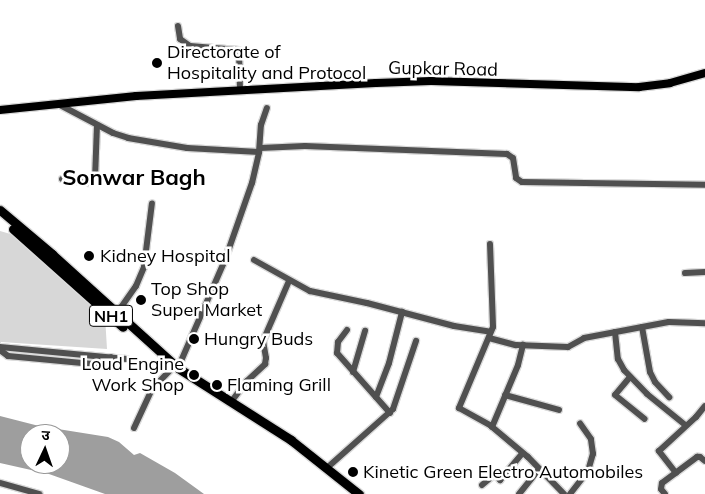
<!DOCTYPE html>
<meta charset="utf-8">
<style>
body{margin:0}
#map{position:relative;width:705px;height:494px;overflow:hidden;background:#fff;font-family:Mulish,"Noto Sans Devanagari",sans-serif}
div>[style]{position:absolute}
[style*='--x']{left:calc(var(--x)*1px);top:calc(var(--y)*1px);width:calc(var(--w)*1px);rotate:calc(var(--a)*1deg)}
.green>*{inset:0;background:#d7d7d7}
.water>*{inset:0;background:#9e9e9e}
.roads{filter:drop-shadow(1px 0 #dbdbdb) drop-shadow(-1px 0 #dbdbdb) drop-shadow(0 1px #dbdbdb) drop-shadow(0 -1px #dbdbdb)}
.minor>*{height:6px;margin:-3px;padding:0 3px;transform-origin:3px;border-radius:3px;background:#505050}
.major>*{height:8px;margin:-4px;padding:0 4px;transform-origin:4px;border-radius:4px;background:#000}
.highway>*{height:9px;margin:-4.5px;padding:0 4.5px;transform-origin:4.5px;border-radius:4.5px;background:#000}
.dots>*{width:14px;height:14px;translate:-50% -50%;box-sizing:border-box;border:2px solid #fff;border-radius:50%}
span{translate:-50% -50%;white-space:nowrap;text-align:center;line-height:1.15;-webkit-text-stroke:5px #fff;paint-order:stroke}
.shield-label span{padding:1px 4px;background:#fff;border:1px solid;border-radius:4px;-webkit-text-stroke-width:0}
.shield-label{font-size:16px;color:#000;font-weight:700}
.poi-label{font-size:18px;color:#000}
.left{translate:0 -50%;text-align:left}
.right{translate:-100% -50%;text-align:right}
.street-label{font-size:18px;color:#000}
.district-label{font-size:22px;color:#000;font-weight:700}
.north{position:absolute;left:20px;top:424px;width:50px;height:50px;box-sizing:border-box;background:#fff;border:1px solid #999;border-radius:50%;rotate:3deg;font-size:14px;font-weight:700;line-height:20px;text-align:center;color:#000}
.north::after{content:'';display:block;margin:auto;width:18px;height:22px;background:#000;clip-path:polygon(50% 0,100% 100%,50% 72%,0 100%)}
</style>
<div id="map">
<div class="green">
<i style="clip-path:polygon(0 231px,14px 235px,105px 316px,107px 349px,1px 342px,0 346px)"></i>
</div>
<div class="water">
<i style="clip-path:polygon(evenodd,0 416px,39px 426px,108px 437px,119px 442px,134px 455px,140px 453px,175px 473px,204px 494px,105px 494px,49px 474px,0 463px,0 416px,30px 434px,60px 434px,60px 464px,30px 464px,30px 434px)"></i>
</div>
<div class="roads">
<div class="minor">
<i style="--x:178;--y:26;--w:13;--a:81"></i>
<i style="--x:180;--y:39;--w:12;--a:35"></i>
<i style="--x:190;--y:46;--w:49;--a:4.7"></i>
<i style="--x:239;--y:50;--w:41;--a:88.6"></i>
<i style="--x:60;--y:105;--w:60;--a:27.8"></i>
<i style="--x:113;--y:133;--w:16;--a:18"></i>
<i style="--x:128;--y:138;--w:60;--a:9.6"></i>
<i style="--x:187;--y:148;--w:72;--a:3.2"></i>
<i style="--x:260;--y:148;--w:45;--a:-2.5"></i>
<i style="--x:305;--y:146;--w:202;--a:2.3"></i>
<i style="--x:507;--y:154;--w:7;--a:34"></i>
<i style="--x:513;--y:158;--w:20;--a:81"></i>
<i style="--x:516;--y:178;--w:7;--a:34"></i>
<i style="--x:522;--y:182;--w:183;--a:0.9"></i>
<i style="--x:62;--y:179;--w:27;--a:8"></i>
<i style="--x:89;--y:183;--w:7;--a:-34"></i>
<i style="--x:95;--y:179;--w:54;--a:-87.9"></i>
<i style="--x:490;--y:244;--w:83;--a:87.9"></i>
<i style="--x:493;--y:327;--w:88;--a:112.8"></i>
<i style="--x:459;--y:408;--w:37;--a:29"></i>
<i style="--x:491;--y:426;--w:48;--a:40"></i>
<i style="--x:528;--y:457;--w:52;--a:45.8"></i>
<i style="--x:254;--y:260;--w:64;--a:29"></i>
<i style="--x:310;--y:291;--w:58;--a:11.9"></i>
<i style="--x:367;--y:303;--w:90;--a:14.8"></i>
<i style="--x:454;--y:326;--w:37;--a:9"></i>
<i style="--x:685;--y:273;--w:20;--a:-3"></i>
<i style="--x:117;--y:313;--w:33;--a:-55"></i>
<i style="--x:136;--y:286;--w:21;--a:-67"></i>
<i style="--x:144;--y:267;--w:64;--a:-82.9"></i>
<i style="--x:642;--y:327;--w:46;--a:79.9"></i>
<i style="--x:650;--y:372;--w:11;--a:63"></i>
<i style="--x:655;--y:382;--w:21;--a:47"></i>
<i style="--x:347;--y:330;--w:15;--a:127"></i>
<i style="--x:338;--y:342;--w:11;--a:95"></i>
<i style="--x:337;--y:353;--w:80;--a:48.5"></i>
<i style="--x:615;--y:332;--w:27;--a:84"></i>
<i style="--x:618;--y:359;--w:13;--a:61"></i>
<i style="--x:624;--y:370;--w:33;--a:46"></i>
<i style="--x:647;--y:394;--w:48;--a:39"></i>
<i style="--x:489;--y:338;--w:28;--a:15"></i>
<i style="--x:516;--y:345;--w:52;--a:2.2"></i>
<i style="--x:568;--y:347;--w:18;--a:-29"></i>
<i style="--x:584;--y:338;--w:86;--a:-10.7"></i>
<i style="--x:669;--y:322;--w:36;--a:2"></i>
<i style="--x:0;--y:347;--w:127;--a:5.4"></i>
<i style="--x:0;--y:350;--w:10;--a:37"></i>
<i style="--x:8;--y:356;--w:85;--a:5.4"></i>
<i style="--x:93;--y:364;--w:19;--a:-21"></i>
<i style="--x:178;--y:368;--w:118;--a:-66.5"></i>
<i style="--x:225;--y:260;--w:82;--a:-70.7"></i>
<i style="--x:252;--y:183;--w:32;--a:-77"></i>
<i style="--x:259;--y:152;--w:27;--a:-86"></i>
<i style="--x:261;--y:125;--w:18;--a:-71"></i>
<i style="--x:353;--y:372;--w:43;--a:-73.7"></i>
<i style="--x:630;--y:377;--w:23;--a:130"></i>
<i style="--x:615;--y:395;--w:38;--a:39"></i>
<i style="--x:505;--y:395;--w:56;--a:15.5"></i>
<i style="--x:376;--y:397;--w:36;--a:-69"></i>
<i style="--x:389;--y:363;--w:53;--a:-75.7"></i>
<i style="--x:231;--y:402;--w:26;--a:-53"></i>
<i style="--x:247;--y:381;--w:25;--a:-43"></i>
<i style="--x:265;--y:364;--w:6;--a:-81"></i>
<i style="--x:266;--y:358;--w:17;--a:-100"></i>
<i style="--x:263;--y:341;--w:65;--a:-66.6"></i>
<i style="--x:492;--y:427;--w:67;--a:-67.2"></i>
<i style="--x:518;--y:365;--w:21;--a:-76"></i>
<i style="--x:134;--y:428;--w:43;--a:-65.2"></i>
<i style="--x:152;--y:389;--w:28;--a:-46"></i>
<i style="--x:328;--y:467;--w:87;--a:-41.7"></i>
<i style="--x:393;--y:409;--w:72;--a:-71.3"></i>
<i style="--x:676;--y:473;--w:28;--a:-128"></i>
<i style="--x:659;--y:451;--w:50;--a:-42.6"></i>
<i style="--x:696;--y:417;--w:14;--a:-51"></i>
<i style="--x:0;--y:483;--w:41;--a:15.8"></i>
<i style="--x:482;--y:485;--w:17;--a:-40"></i>
<i style="--x:495;--y:474;--w:8;--a:50"></i>
<i style="--x:500;--y:480;--w:35;--a:-50"></i>
<i style="--x:519;--y:494;--w:32;--a:-51"></i>
<i style="--x:570;--y:494;--w:29;--a:-52"></i>
<i style="--x:588;--y:471;--w:18;--a:-74"></i>
<i style="--x:593;--y:454;--w:15;--a:-98"></i>
<i style="--x:591;--y:439;--w:19;--a:-125"></i>
<i style="--x:665;--y:494;--w:6;--a:-129"></i>
<i style="--x:661;--y:489;--w:6;--a:-81"></i>
<i style="--x:662;--y:483;--w:44;--a:-36.6"></i>
<i style="--x:697;--y:457;--w:3;--a:0"></i>
<i style="--x:700;--y:457;--w:6;--a:39"></i>
</div>
<div class="major">
<i style="--x:0;--y:110;--w:137;--a:-5.9"></i>
<i style="--x:136;--y:96;--w:240;--a:-3.1"></i>
<i style="--x:376;--y:83;--w:55;--a:-2.1"></i>
<i style="--x:431;--y:81;--w:208;--a:1.7"></i>
<i style="--x:639;--y:87;--w:31;--a:-7"></i>
<i style="--x:670;--y:83;--w:36;--a:-16"></i>
</div>
<div class="highway">
<i style="--x:0;--y:210;--w:68;--a:40.2"></i>
<i style="--x:52;--y:254;--w:170;--a:42.1"></i>
<i style="--x:178;--y:368;--w:134;--a:32.5"></i>
<i style="--x:291;--y:440;--w:87;--a:38.5"></i>
<i style="--x:13;--y:229;--w:147;--a:41.7"></i>
</div>
</div>
<div class="dots">
<i style="left:157px;top:63px;background:#000"></i>
<i style="left:89px;top:256px;background:#000"></i>
<i style="left:141px;top:300px;background:#000"></i>
<i style="left:194px;top:339px;background:#000"></i>
<i style="left:194px;top:375px;background:#000"></i>
<i style="left:217px;top:385px;background:#000"></i>
<i style="left:353px;top:472px;background:#000"></i>
</div>
<div class="shield-label">
<span style="left:111px;top:316px">NH1</span>
</div>
<div class="poi-label">
<span class="left" style="left:167px;top:63px">Directorate of<br>Hospitality and Protocol</span>
<span class="left" style="left:100px;top:256px">Kidney Hospital</span>
<span class="left" style="left:151px;top:300px">Top Shop<br>Super Market</span>
<span class="left" style="left:204px;top:339px">Hungry Buds</span>
<span class="right" style="left:184px;top:375px">Loud Engine<br>Work Shop</span>
<span class="left" style="left:227px;top:385px">Flaming Grill</span>
<span class="left" style="left:363px;top:472px">Kinetic Green Electro Automobiles</span>
</div>
<div class="street-label">
<span style="left:443px;top:69px;rotate:1deg">Gupkar Road</span>
</div>
<div class="district-label">
<span style="left:134px;top:178px">Sonwar Bagh</span>
</div>
<div class="north">उ</div>
</div>
